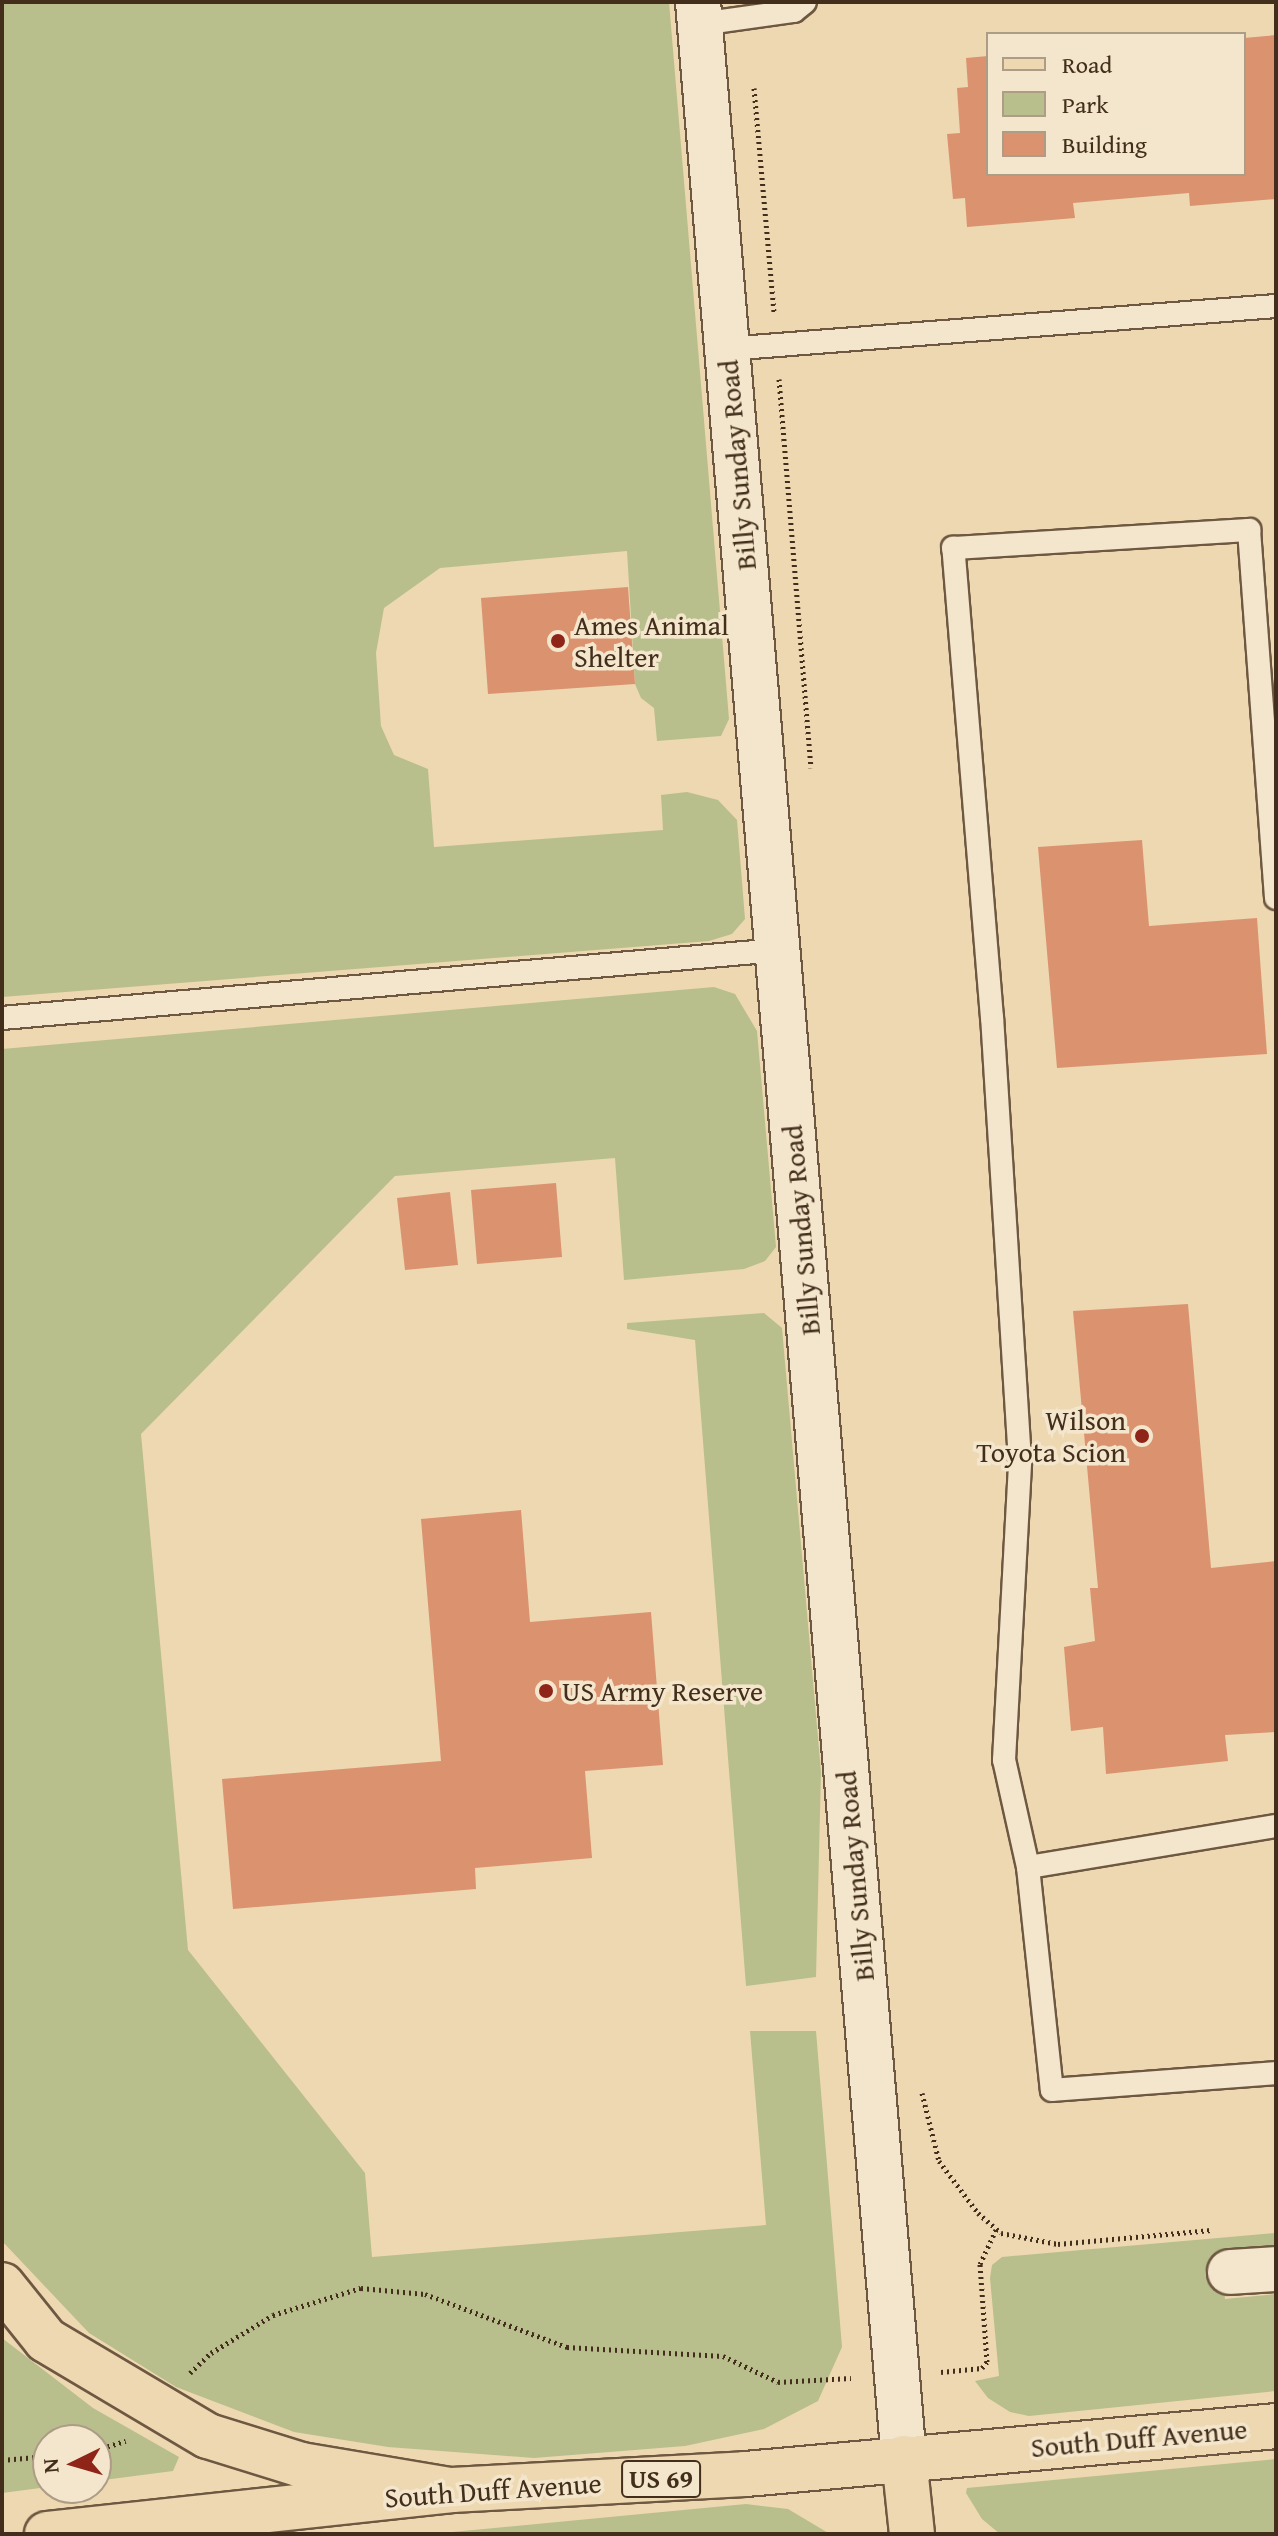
<!DOCTYPE html>
<style>
body{margin:0}
#map{position:relative;width:1278px;height:2536px;overflow:hidden;background:#edd8b1;font-family:"Gentium Book Plus",serif}
div>[style]{position:absolute}
[style*='--x']{left:calc(var(--x)*1px);top:calc(var(--y)*1px);width:calc(var(--w)*1px);rotate:calc(var(--a)*1deg)}
.green>*{inset:0;background:#b8bf8c}
.building>*{inset:0;background:#db926f}
.path>*{height:5px;margin-top:-2.5px;transform-origin:0;background:repeating-linear-gradient(90deg,#432e1c 0 2px,transparent 0 6px)}
.roads{filter:drop-shadow(2px 0 #6e5841) drop-shadow(-2px 0 #6e5841) drop-shadow(0 2px #6e5841) drop-shadow(0 -2px #6e5841)}
.service>*{height:22px;margin:-11px;padding:0 11px;transform-origin:11px;border-radius:11px;background:#f3e6cc}
.minor>*{height:44px;margin:-22px;padding:0 22px;transform-origin:22px;border-radius:22px;background:#f3e6cc}
.primary>*{height:44px;margin:-22px;padding:0 22px;transform-origin:22px;border-radius:22px;background:#edd8b1}
.motorway>*{height:44px;margin:-22px;padding:0 22px;transform-origin:22px;border-radius:22px;background:#edd8b1}
.dots>*{width:22px;height:22px;translate:-50% -50%;box-sizing:border-box;border:4px solid #f3e6cc;border-radius:50%}
span{translate:-50% -50%;white-space:nowrap;text-align:center;line-height:1.15;-webkit-text-stroke:7px #f3e6cc;paint-order:stroke}
.shield-label span{padding:2px 6px;background:#f3e6cc;border:2px solid;border-radius:6px;-webkit-text-stroke-width:0}
.shield-label{font-size:26px;color:#432e1c;font-weight:700}
.street-label{font-size:28px;color:#432e1c}
.poi-label{font-size:28px;color:#432e1c}
.left{translate:0 -50%;text-align:left}
.right{translate:-100% -50%;text-align:right}
.frame{position:absolute;inset:0;border:4px solid #432e1c;pointer-events:none}
.legend{position:absolute;left:986px;top:32px;width:260px;height:144px;box-sizing:border-box;background:#f3e6cc;border:2px solid #ad9c86;margin:0;padding:10px 14px;list-style:none;font-size:24px;color:#432e1c}
.legend li{display:flex;align-items:center;gap:16px;height:40px}
.legend b{width:40px;border:2px solid #ad9c86}
.north{position:absolute;left:32px;top:2424px;width:80px;height:80px;box-sizing:border-box;background:#f3e6cc;border:2px solid #ad9c86;border-radius:50%;rotate:265deg;font-size:22px;font-weight:700;line-height:32px;text-align:center;color:#432e1c}
.north::after{content:'';display:block;margin:auto;width:28px;height:36px;background:#8f2418;clip-path:polygon(50% 0,100% 100%,50% 72%,0 100%)}
</style>
<div id="map">
<div class="green">
<i style="clip-path:polygon(2px 2px,669px 2px,729px 719px,721px 736px,657px 741px,654px 708px,641px 698px,635px 684px,627px 551px,440px 568px,384px 608px,376px 653px,381px 726px,394px 755px,428px 769px,434px 847px,663px 830px,661px 795px,687px 792px,718px 800px,737px 820px,745px 919px,732px 934px,709px 941px,2px 997px)"></i>
<i style="clip-path:polygon(714px 987px,735px 994px,757px 1031px,776px 1247px,765px 1261px,744px 1269px,624px 1280px,615px 1158px,395px 1176px,141px 1434px,188px 1950px,365px 2173px,372px 2257px,766px 2225px,750px 2031px,816px 2031px,842px 2347px,818px 2401px,764px 2429px,685px 2446px,534px 2458px,388px 2447px,294px 2432px,176px 2387px,89px 2333px,2px 2241px,2px 1049px)"></i>
<i style="clip-path:polygon(764px 1313px,782px 1328px,821px 1772px,816px 1977px,746px 1986px,695px 1340px,627px 1329px,627px 1323px)"></i>
<i style="clip-path:polygon(1276px 2233px,1276px 2247px,1220px 2253px,1225px 2299px,1276px 2294px,1276px 2391px,1029px 2416px,1010px 2412px,988px 2398px,975px 2381px,999px 2376px,990px 2278px,992px 2265px,1002px 2257px)"></i>
<i style="clip-path:polygon(2px 2338px,93px 2408px,179px 2457px,173px 2471px,96px 2481px,96px 2440px,48px 2440px,48px 2487px,2px 2493px)"></i>
<i style="clip-path:polygon(1276px 2459px,1276px 2534px,1000px 2534px,982px 2519px,966px 2493px,967px 2488px)"></i>
<i style="clip-path:polygon(746px 2504px,788px 2509px,830px 2534px,431px 2534px)"></i>
</div>
<div class="building">
<i style="clip-path:polygon(1276px 35px,1276px 199px,1190px 206px,1189px 193px,1073px 203px,1075px 218px,967px 227px,965px 198px,953px 199px,947px 134px,960px 133px,957px 88px,968px 87px,966px 58px,988px 56px,988px 174px,1244px 174px,1244px 38px)"></i>
<i style="clip-path:polygon(628px 587px,635px 684px,488px 694px,481px 598px)"></i>
<i style="clip-path:polygon(1142px 840px,1149px 926px,1257px 918px,1267px 1054px,1057px 1068px,1038px 847px)"></i>
<i style="clip-path:polygon(556px 1183px,562px 1257px,477px 1264px,471px 1190px)"></i>
<i style="clip-path:polygon(450px 1192px,458px 1265px,405px 1270px,397px 1198px)"></i>
<i style="clip-path:polygon(1188px 1304px,1211px 1568px,1276px 1561px,1276px 1732px,1225px 1735px,1228px 1761px,1106px 1774px,1103px 1727px,1071px 1731px,1064px 1647px,1095px 1641px,1090px 1588px,1098px 1588px,1073px 1311px)"></i>
<i style="clip-path:polygon(521px 1510px,530px 1622px,651px 1612px,663px 1765px,585px 1771px,592px 1858px,475px 1868px,476px 1889px,233px 1909px,222px 1779px,441px 1761px,421px 1519px)"></i>
</div>
<div class="path">
<i style="--x:754;--y:88;--w:227;--a:84.9"></i>
<i style="--x:779;--y:379;--w:390;--a:85.3"></i>
<i style="--x:922;--y:2093;--w:70;--a:76"></i>
<i style="--x:939;--y:2161;--w:65;--a:53.1"></i>
<i style="--x:978;--y:2213;--w:30;--a:41"></i>
<i style="--x:1001;--y:2233;--w:58;--a:10.9"></i>
<i style="--x:1058;--y:2244;--w:154;--a:-5.2"></i>
<i style="--x:941;--y:2372;--w:41;--a:-5.6"></i>
<i style="--x:982;--y:2368;--w:8;--a:-50"></i>
<i style="--x:987;--y:2362;--w:98;--a:-94.1"></i>
<i style="--x:980;--y:2264;--w:38;--a:-65"></i>
<i style="--x:190;--y:2373;--w:29;--a:-44"></i>
<i style="--x:211;--y:2353;--w:73;--a:-31.5"></i>
<i style="--x:273;--y:2315;--w:92;--a:-17.1"></i>
<i style="--x:361;--y:2288;--w:64;--a:5.4"></i>
<i style="--x:425;--y:2294;--w:152;--a:20.5"></i>
<i style="--x:567;--y:2347;--w:156;--a:3.3"></i>
<i style="--x:723;--y:2356;--w:61;--a:25.3"></i>
<i style="--x:778;--y:2382;--w:73;--a:-3.1"></i>
<i style="--x:96;--y:2450;--w:31;--a:-17"></i>
<i style="--x:2;--y:2460;--w:46;--a:-5"></i>
</div>
<div class="roads">
<div class="service">
<i style="--x:700;--y:24;--w:95;--a:-7.9"></i>
<i style="--x:794;--y:11;--w:14;--a:-39"></i>
<i style="--x:727;--y:349;--w:551;--a:-4.48"></i>
<i style="--x:2;--y:1018;--w:778;--a:-5.01"></i>
<i style="--x:1276;--y:1826;--w:251;--a:170.6"></i>
<i style="--x:1028;--y:1867;--w:224;--a:83.9"></i>
<i style="--x:1052;--y:2090;--w:225;--a:-4.3"></i>
<i style="--x:1028;--y:1867;--w:110;--a:-102.6"></i>
<i style="--x:1004;--y:1760;--w:299;--a:-86.9"></i>
<i style="--x:1020;--y:1461;--w:444;--a:-93.6"></i>
<i style="--x:992;--y:1018;--w:472;--a:-94.7"></i>
<i style="--x:953;--y:548;--w:297;--a:-3.5"></i>
<i style="--x:1249;--y:530;--w:369;--a:85.8"></i>
</div>
<div class="minor">
<i style="--x:698;--y:2;--w:2465;--a:85.21"></i>
<i style="--x:1230;--y:2272;--w:46;--a:-3.7"></i>
</div>
<div class="primary">
<i style="--x:904;--y:2458;--w:76;--a:84"></i>
<i style="--x:47;--y:2534;--w:406;--a:-6.2"></i>
<i style="--x:451;--y:2490;--w:295;--a:-3.1"></i>
<i style="--x:746;--y:2474;--w:532;--a:-5.17"></i>
</div>
<div class="motorway">
<i style="--x:2;--y:2285;--w:70;--a:51.3"></i>
<i style="--x:46;--y:2340;--w:188;--a:30.7"></i>
<i style="--x:208;--y:2436;--w:97;--a:17.3"></i>
<i style="--x:301;--y:2465;--w:152;--a:9.5"></i>
</div>
</div>
<div class="dots">
<i style="left:558px;top:641px;background:#8f2418"></i>
<i style="left:1142px;top:1436px;background:#8f2418"></i>
<i style="left:546px;top:1691px;background:#8f2418"></i>
</div>
<div class="shield-label">
<span style="left:661px;top:2479px">US 69</span>
</div>
<div class="street-label">
<span style="left:737px;top:465px;rotate:-95deg">Billy Sunday Road</span>
<span style="left:801px;top:1230px;rotate:-95deg">Billy Sunday Road</span>
<span style="left:855px;top:1876px;rotate:-95deg">Billy Sunday Road</span>
<span style="left:1139px;top:2438px;rotate:-5deg">South Duff Avenue</span>
<span style="left:493px;top:2490px;rotate:-4deg">South Duff Avenue</span>
</div>
<div class="poi-label">
<span class="left" style="left:574px;top:641px">Ames Animal<br>Shelter</span>
<span class="right" style="left:1126px;top:1436px">Wilson<br>Toyota Scion</span>
<span class="left" style="left:562px;top:1691px">US Army Reserve</span>
</div>
<div class="frame"></div>
<ul class="legend">
<li><b style="height:10px;background:#edd8b1"></b>Road</li>
<li><b style="height:22px;background:#b8bf8c"></b>Park</li>
<li><b style="height:22px;background:#db926f"></b>Building</li>
</ul>
<div class="north">N</div>
</div>
